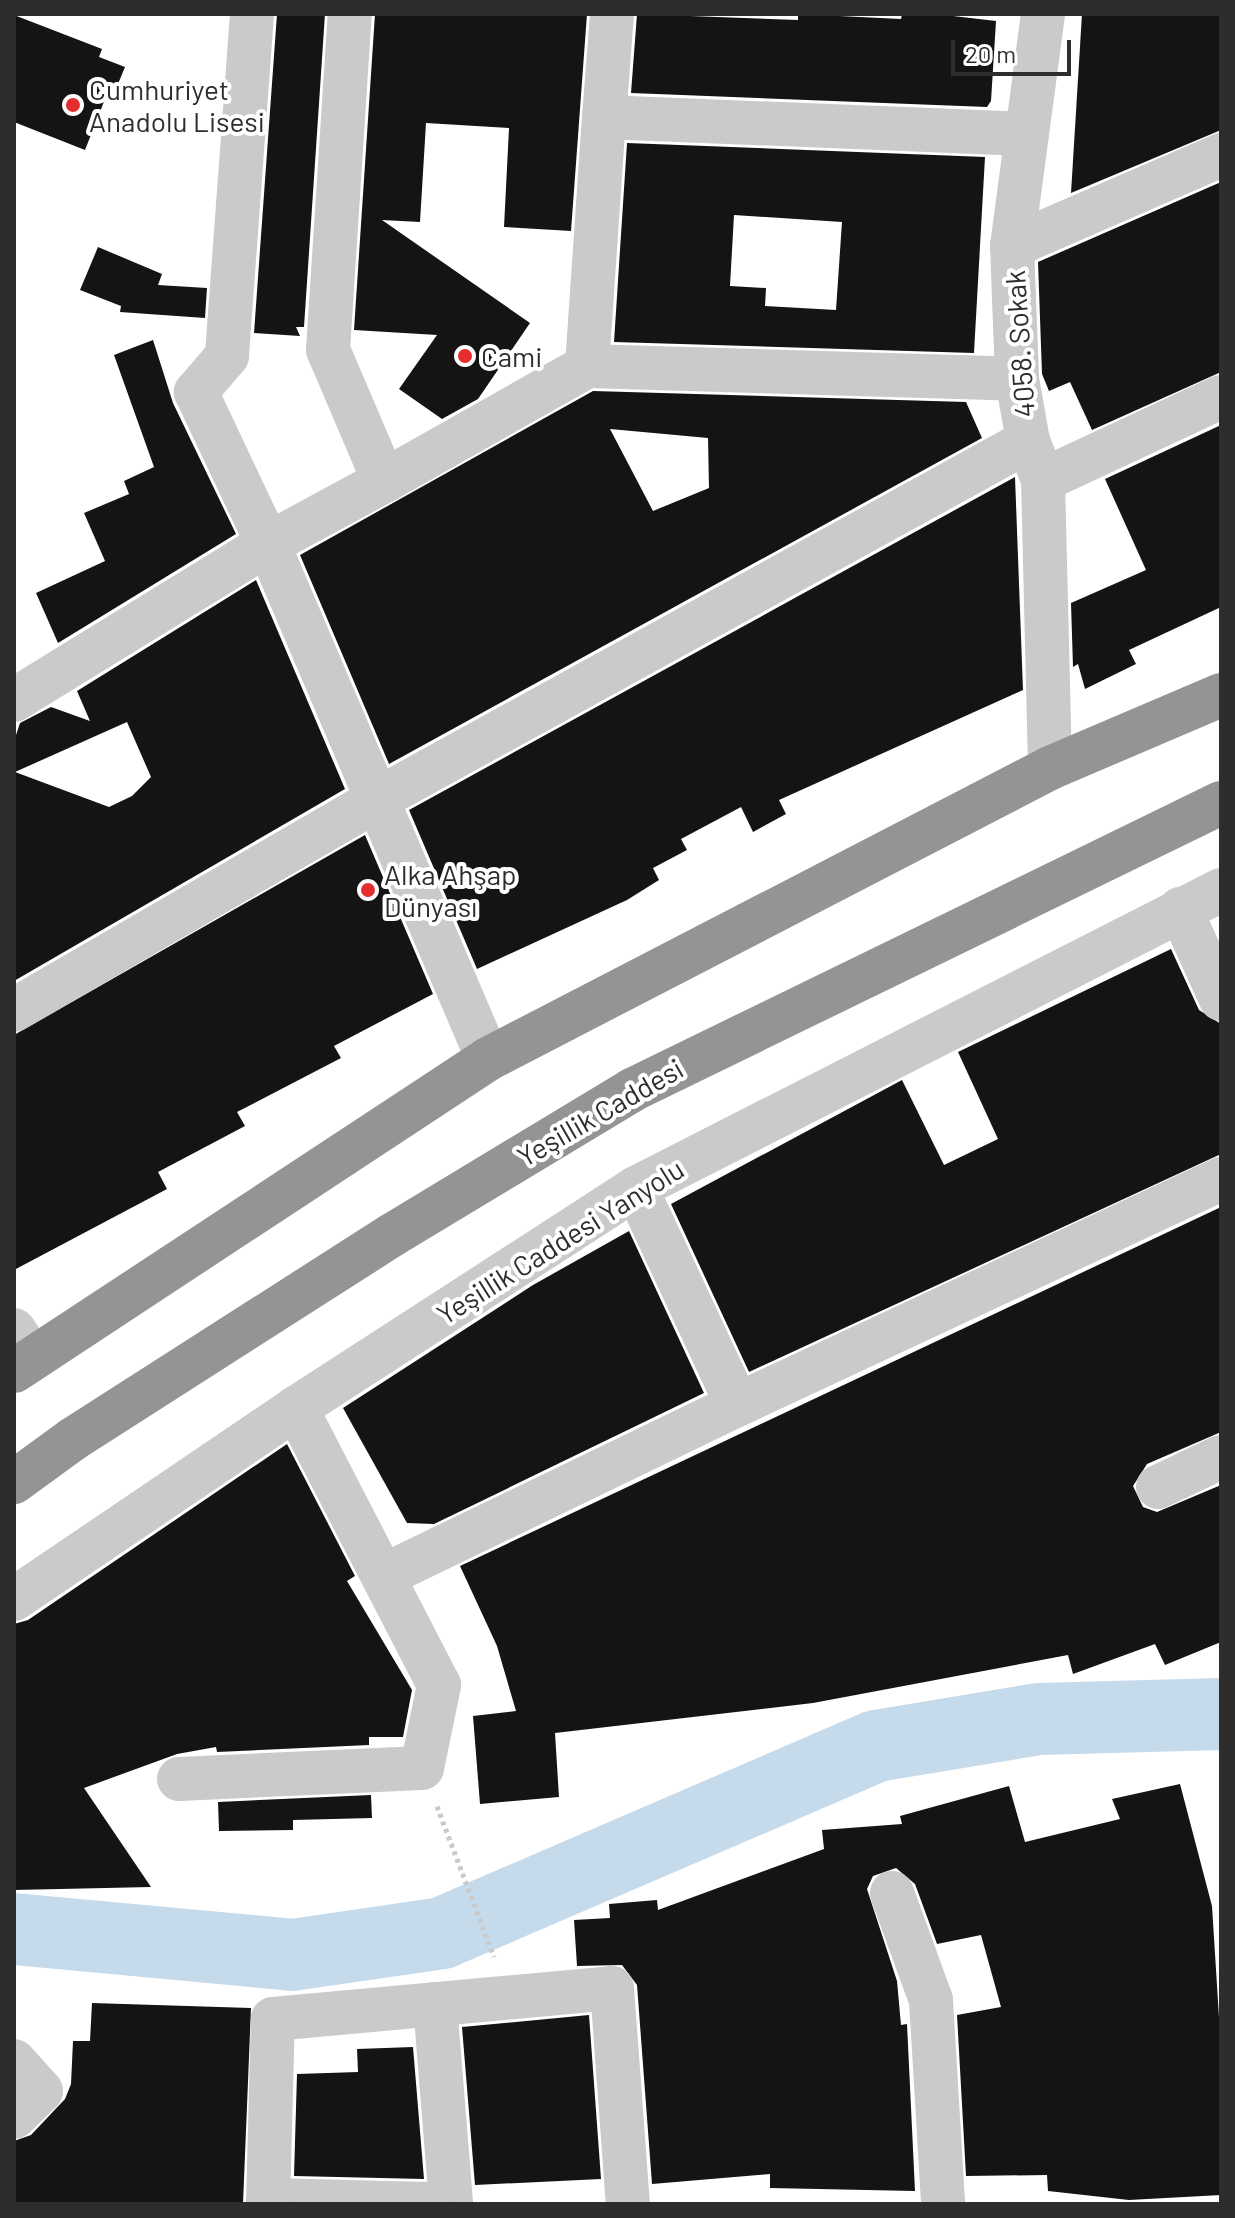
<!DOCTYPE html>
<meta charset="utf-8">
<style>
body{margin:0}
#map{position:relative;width:1235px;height:2218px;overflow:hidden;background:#fff;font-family:Barlow,sans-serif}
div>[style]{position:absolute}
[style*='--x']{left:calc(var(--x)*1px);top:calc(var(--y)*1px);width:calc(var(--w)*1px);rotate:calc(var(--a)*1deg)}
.river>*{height:72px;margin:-36px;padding:0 36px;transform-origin:36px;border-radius:36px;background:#c5daeb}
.building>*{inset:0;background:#141414}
.path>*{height:5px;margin-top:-2.5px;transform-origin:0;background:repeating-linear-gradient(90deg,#cacaca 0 4px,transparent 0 8px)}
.minor>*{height:44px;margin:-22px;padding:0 22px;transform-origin:22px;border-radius:22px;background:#cacaca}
.highway>*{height:44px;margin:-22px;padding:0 22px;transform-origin:22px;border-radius:22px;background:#949494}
.dots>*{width:22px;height:22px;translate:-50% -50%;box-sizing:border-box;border:4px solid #fff;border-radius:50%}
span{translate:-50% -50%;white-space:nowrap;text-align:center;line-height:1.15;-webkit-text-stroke:8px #fff;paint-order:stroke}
.poi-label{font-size:28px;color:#2d2d2d}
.left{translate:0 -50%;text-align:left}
.street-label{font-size:28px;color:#2d2d2d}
.frame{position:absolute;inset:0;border:16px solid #2d2d2d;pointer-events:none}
.scale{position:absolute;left:951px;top:40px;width:120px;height:36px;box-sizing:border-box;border:4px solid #2d2d2d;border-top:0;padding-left:10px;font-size:24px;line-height:28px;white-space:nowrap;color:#2d2d2d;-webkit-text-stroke:6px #fff;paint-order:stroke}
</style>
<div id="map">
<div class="river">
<i style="--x:14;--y:1929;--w:279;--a:5.3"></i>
<i style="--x:292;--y:1955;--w:152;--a:-8.3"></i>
<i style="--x:442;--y:1933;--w:473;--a:-23.3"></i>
<i style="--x:876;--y:1746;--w:165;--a:-9.4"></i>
<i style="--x:1039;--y:1719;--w:182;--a:-1.6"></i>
</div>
<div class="building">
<i style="clip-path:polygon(277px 14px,325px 14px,304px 327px,296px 327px,300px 336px,254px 333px)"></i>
<i style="clip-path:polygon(375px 14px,587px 14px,571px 231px,504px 227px,509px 128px,426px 123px,420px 222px,382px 220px,530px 323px,478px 399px,442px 419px,399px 389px,437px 335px,354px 330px)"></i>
<i style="clip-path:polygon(637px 14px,798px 20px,798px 14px,901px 19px,902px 14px,936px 14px,996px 21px,991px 101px,987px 107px,631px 93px)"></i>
<i style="clip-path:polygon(1082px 14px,1221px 14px,1221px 130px,1071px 193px)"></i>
<i style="clip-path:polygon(14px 15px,102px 49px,99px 57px,125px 67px,113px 96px,107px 94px,85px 150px,14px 122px)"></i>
<i style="clip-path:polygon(evenodd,627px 143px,985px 157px,974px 353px,614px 342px,627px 143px,734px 215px,842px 222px,836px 310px,765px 306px,766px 288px,730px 286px,734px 215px)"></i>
<i style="clip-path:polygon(1221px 182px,1221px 372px,1092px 430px,1070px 382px,1049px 391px,1042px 374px,1038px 262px)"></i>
<i style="clip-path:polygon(98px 247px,162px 274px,158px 285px,207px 288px,205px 318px,120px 312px,121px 306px,80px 290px)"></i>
<i style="clip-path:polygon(153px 340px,173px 403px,236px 534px,58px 643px,36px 593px,105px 561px,84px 513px,129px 494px,124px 481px,154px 467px,114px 355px)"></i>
<i style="clip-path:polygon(evenodd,593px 391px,966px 402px,982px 438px,389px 764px,300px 555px,593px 391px,610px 429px,708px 438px,709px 488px,653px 511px,610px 429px)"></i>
<i style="clip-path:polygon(1221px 425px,1221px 607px,1129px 650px,1136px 664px,1085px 689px,1078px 664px,1073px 667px,1071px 603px,1146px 570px,1105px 479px)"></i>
<i style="clip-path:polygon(1015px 477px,1023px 690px,779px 800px,786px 814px,753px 832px,741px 807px,681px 839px,687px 850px,653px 868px,659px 880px,627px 900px,477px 969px,409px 810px)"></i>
<i style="clip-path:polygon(evenodd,256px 580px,345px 789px,14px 981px,14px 741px,20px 723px,51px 707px,90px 721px,77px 691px,256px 580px,127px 722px,151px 777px,132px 796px,109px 807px,15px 772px,127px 722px)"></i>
<i style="clip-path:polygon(365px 835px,433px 994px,334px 1046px,341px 1058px,237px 1112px,245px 1126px,158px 1172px,167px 1189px,14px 1270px,14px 1035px)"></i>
<i style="clip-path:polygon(1171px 949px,1199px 1010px,1221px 1024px,1221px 1154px,749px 1372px,671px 1204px,902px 1080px,944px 1165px,998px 1139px,958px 1052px)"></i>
<i style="clip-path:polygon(1221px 1207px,1221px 1432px,1147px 1464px,1133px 1486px,1143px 1507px,1157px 1512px,1221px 1485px,1221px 1642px,1165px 1665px,1155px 1644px,1073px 1674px,1068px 1655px,813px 1703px,555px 1733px,559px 1797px,480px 1804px,473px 1716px,516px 1711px,497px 1646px,460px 1566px)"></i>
<i style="clip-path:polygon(629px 1231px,704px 1393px,434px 1524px,407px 1523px,343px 1408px,533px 1285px)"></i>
<i style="clip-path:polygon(287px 1444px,355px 1576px,347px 1581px,412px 1690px,403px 1737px,369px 1737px,369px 1745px,217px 1752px,216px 1747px,177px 1754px,84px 1788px,151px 1887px,14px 1890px,14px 1624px,28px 1620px)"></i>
<i style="clip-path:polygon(1180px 1784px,1212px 1906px,1221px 2049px,1221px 2195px,1129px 2200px,1048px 2191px,1047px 2175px,966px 2176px,957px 2015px,1001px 2007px,981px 1935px,937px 1944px,915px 1884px,896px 1868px,873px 1876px,867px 1889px,897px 1981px,901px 2025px,907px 2024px,915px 2191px,770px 2188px,770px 2174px,652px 2184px,637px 1985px,622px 1965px,577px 1966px,574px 1920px,610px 1918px,609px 1904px,657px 1900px,658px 1910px,824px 1849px,822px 1830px,902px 1824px,900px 1816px,1009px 1786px,1025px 1842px,1120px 1819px,1112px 1799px)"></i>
<i style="clip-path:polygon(371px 1795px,372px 1818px,293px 1820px,293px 1830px,219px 1831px,218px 1802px)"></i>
<i style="clip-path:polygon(92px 2003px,251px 2008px,243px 2204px,14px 2204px,14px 2141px,31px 2135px,65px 2099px,71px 2084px,73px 2041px,90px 2041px)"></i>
<i style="clip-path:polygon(589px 2015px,601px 2179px,475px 2185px,462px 2027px)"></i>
<i style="clip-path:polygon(413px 2047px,424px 2179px,294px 2176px,297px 2074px,358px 2072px,357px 2049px)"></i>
</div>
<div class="path">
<i style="--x:437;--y:1806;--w:161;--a:69.3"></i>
</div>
<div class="minor">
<i style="--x:252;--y:14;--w:343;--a:94.2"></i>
<i style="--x:227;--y:356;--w:48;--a:130.7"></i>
<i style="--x:196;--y:392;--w:168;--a:64.7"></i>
<i style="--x:268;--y:544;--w:560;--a:66.87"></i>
<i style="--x:612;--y:14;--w:103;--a:94.4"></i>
<i style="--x:604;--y:117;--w:423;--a:2.3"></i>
<i style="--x:1043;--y:14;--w:234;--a:97.6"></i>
<i style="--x:1012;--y:246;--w:133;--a:87.8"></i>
<i style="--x:1017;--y:379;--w:63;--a:79.9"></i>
<i style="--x:1028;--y:441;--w:42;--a:69"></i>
<i style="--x:1043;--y:480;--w:288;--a:88.6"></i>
<i style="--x:1012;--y:246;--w:228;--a:-23.5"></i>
<i style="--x:587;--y:366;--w:250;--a:-86.1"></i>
<i style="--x:1043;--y:480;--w:196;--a:-25"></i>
<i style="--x:384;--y:481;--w:233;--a:-29.5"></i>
<i style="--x:587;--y:366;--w:430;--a:1.7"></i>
<i style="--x:14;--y:700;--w:298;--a:-31.6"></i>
<i style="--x:268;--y:544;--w:132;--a:-28.5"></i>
<i style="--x:384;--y:481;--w:142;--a:-113.1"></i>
<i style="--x:328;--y:350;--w:337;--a:-86.3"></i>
<i style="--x:1180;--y:909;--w:99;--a:65.5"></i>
<i style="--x:14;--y:1010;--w:419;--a:-30.1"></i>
<i style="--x:376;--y:800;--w:744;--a:-28.84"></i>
<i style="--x:636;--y:1188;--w:239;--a:65"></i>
<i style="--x:737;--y:1405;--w:534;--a:-25.03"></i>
<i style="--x:14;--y:1330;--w:34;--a:56"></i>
<i style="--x:1158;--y:1487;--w:70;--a:-25.5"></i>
<i style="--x:383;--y:1576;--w:393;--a:-25.8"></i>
<i style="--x:14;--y:1599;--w:341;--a:-34.1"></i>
<i style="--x:296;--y:1408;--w:405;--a:-32.9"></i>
<i style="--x:636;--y:1188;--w:657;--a:-26.99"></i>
<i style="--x:179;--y:1779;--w:243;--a:-2.6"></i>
<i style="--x:422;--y:1768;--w:85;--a:-78.4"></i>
<i style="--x:439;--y:1685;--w:312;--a:-117.3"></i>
<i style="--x:892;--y:1893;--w:114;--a:70"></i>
<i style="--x:931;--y:2000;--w:204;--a:86.6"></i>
<i style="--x:435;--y:2004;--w:201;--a:85.4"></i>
<i style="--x:14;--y:2061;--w:40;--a:48"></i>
<i style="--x:41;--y:2091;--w:37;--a:136"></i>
<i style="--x:268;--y:2200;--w:160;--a:1.4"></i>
<i style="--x:268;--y:2204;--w:185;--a:-88.5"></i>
<i style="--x:273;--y:2019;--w:340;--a:-5.2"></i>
<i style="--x:612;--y:1988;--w:217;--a:85.8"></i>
</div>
<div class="highway">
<i style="--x:14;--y:1371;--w:567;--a:-33.35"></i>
<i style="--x:488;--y:1059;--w:633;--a:-27.37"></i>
<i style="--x:1050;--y:768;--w:186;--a:-23.1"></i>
<i style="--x:14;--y:1482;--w:73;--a:-36.1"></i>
<i style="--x:73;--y:1439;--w:379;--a:-32.6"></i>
<i style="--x:392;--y:1235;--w:280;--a:-31.1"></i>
<i style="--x:632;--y:1090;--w:655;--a:-25.98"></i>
</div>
<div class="dots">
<i style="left:73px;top:105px;background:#e62d2d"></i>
<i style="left:465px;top:356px;background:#e62d2d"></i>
<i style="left:368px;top:890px;background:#e62d2d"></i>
</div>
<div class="poi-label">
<span class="left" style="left:89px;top:105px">Cumhuriyet<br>Anadolu Lisesi</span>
<span class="left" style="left:481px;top:356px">Cami</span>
<span class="left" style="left:384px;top:890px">Alka Ahşap<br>Dünyası</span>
</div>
<div class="street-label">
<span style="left:1019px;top:344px;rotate:-94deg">4058. Sokak</span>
<span style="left:600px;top:1112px;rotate:-30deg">Yeşillik Caddesi</span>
<span style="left:560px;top:1241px;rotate:-32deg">Yeşillik Caddesi Yanyolu</span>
</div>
<div class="frame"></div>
<div class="scale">20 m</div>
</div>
